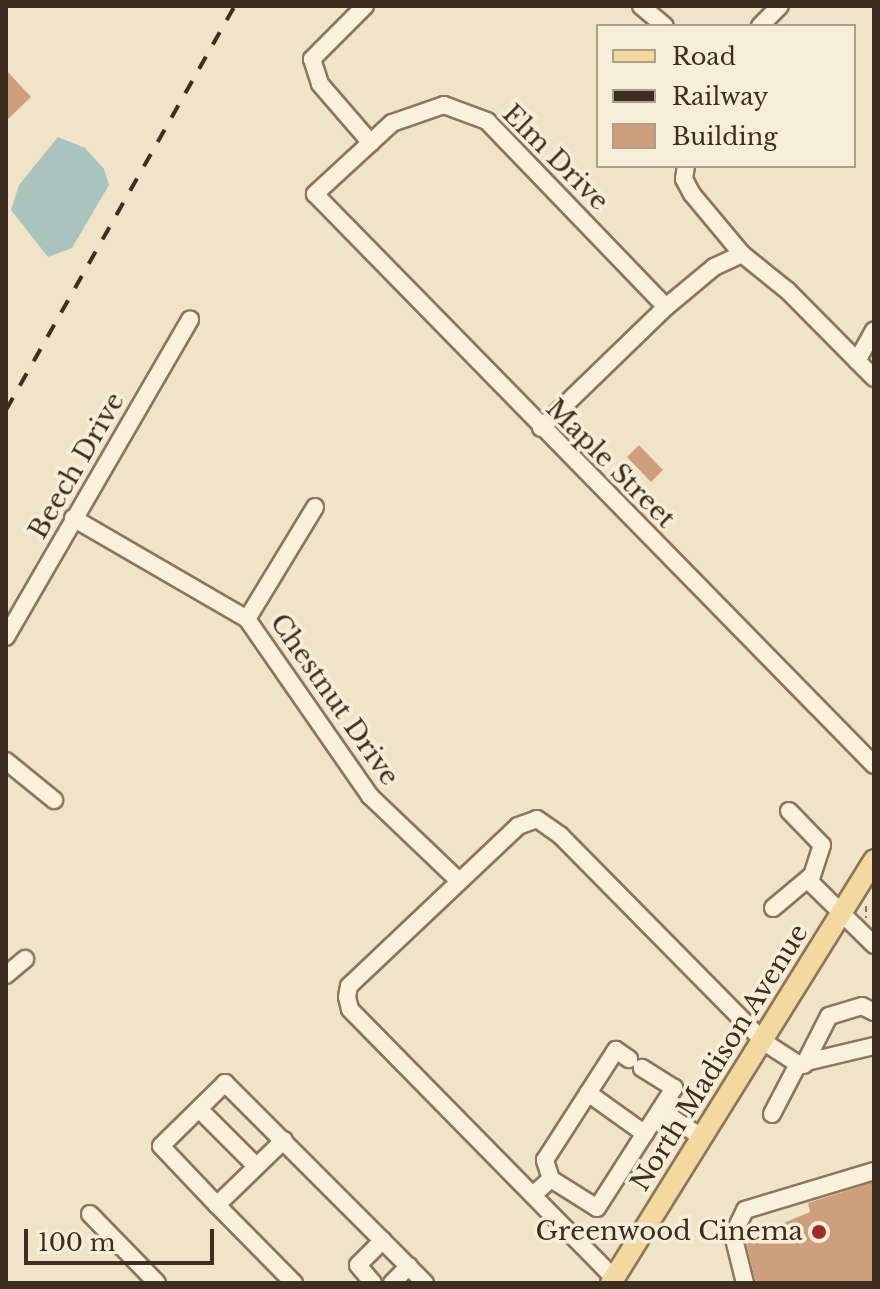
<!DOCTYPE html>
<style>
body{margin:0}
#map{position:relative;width:880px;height:1289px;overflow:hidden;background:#f0e4c8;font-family:"Libre Baskerville",serif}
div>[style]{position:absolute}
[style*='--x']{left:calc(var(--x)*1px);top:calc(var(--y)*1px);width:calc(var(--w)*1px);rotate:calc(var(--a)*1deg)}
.water>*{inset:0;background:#a9c4bc}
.building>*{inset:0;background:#cf9f7d}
.path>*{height:2px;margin-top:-1px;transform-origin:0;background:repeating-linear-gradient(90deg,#8d765c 0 6px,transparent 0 10px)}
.roads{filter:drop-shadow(2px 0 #8d765c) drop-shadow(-2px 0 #8d765c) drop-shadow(0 2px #8d765c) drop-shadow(0 -2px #8d765c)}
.minor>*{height:16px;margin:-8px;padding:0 8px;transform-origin:8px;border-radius:8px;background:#faf1dc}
.major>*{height:20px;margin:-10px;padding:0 10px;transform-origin:10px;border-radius:10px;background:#f3d9a0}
.rail>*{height:4px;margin-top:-2px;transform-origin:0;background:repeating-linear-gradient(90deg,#3d2e20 0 14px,transparent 0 28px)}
.dots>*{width:22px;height:22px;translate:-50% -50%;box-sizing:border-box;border:4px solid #f7eed8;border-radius:50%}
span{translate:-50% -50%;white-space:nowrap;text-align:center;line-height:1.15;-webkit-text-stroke:7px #f7eed8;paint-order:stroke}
.street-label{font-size:26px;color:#3d2e20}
.poi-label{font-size:26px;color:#3d2e20}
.right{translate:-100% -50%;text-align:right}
.frame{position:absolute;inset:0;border:8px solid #3d2e20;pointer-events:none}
.legend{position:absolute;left:596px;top:24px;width:260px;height:144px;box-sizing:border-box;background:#f7eed8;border:2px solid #ada18e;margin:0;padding:10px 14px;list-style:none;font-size:24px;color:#3d2e20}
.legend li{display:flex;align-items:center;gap:16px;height:40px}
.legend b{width:40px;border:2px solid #ada18e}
.scale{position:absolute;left:24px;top:1229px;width:190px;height:36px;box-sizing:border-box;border:4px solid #3d2e20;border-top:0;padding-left:10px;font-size:24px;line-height:28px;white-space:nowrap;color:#3d2e20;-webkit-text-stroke:6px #f7eed8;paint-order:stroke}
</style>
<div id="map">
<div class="water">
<i style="clip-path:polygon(58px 137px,85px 148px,104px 169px,109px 185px,72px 248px,48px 257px,11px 210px,19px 185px)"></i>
</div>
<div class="building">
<i style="clip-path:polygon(6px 70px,31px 97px,6px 121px)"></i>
<i style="clip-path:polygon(639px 445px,663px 470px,651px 482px,627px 457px)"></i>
<i style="clip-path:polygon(874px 1182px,874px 1283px,756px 1283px,745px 1239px,810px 1212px,808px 1203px)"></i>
</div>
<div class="path">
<i style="--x:866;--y:906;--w:12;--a:90"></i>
</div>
<div class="roads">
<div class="minor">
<i style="--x:365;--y:6;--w:75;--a:135"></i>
<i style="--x:312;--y:59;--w:26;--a:72"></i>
<i style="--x:320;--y:84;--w:78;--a:49.2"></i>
<i style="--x:641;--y:6;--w:31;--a:40"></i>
<i style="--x:760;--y:26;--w:28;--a:-45"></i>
<i style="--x:686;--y:166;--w:13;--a:99"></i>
<i style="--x:684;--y:179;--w:17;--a:62"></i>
<i style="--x:692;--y:194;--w:78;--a:50.2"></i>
<i style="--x:742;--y:254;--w:59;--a:38.8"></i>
<i style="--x:788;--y:291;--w:122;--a:45.3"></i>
<i style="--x:666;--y:307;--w:258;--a:-133.9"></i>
<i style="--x:487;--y:121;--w:46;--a:-159.6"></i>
<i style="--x:444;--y:105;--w:55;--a:160.9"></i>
<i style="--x:392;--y:123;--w:105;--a:137.3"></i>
<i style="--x:315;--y:194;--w:799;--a:45.61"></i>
<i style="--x:857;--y:361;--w:35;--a:-61"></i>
<i style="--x:541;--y:428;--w:174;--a:-44.1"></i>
<i style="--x:666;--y:307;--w:62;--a:-39.8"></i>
<i style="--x:714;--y:267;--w:31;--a:-25"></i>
<i style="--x:73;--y:518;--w:201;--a:30.1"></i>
<i style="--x:247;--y:619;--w:216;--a:55.2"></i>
<i style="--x:370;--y:796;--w:122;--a:43.7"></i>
<i style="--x:247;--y:619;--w:131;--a:-58.7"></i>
<i style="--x:6;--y:637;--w:367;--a:-59.9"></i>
<i style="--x:6;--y:761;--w:62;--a:39.1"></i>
<i style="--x:789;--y:811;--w:47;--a:45.9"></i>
<i style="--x:822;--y:845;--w:39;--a:108"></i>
<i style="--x:810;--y:882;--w:90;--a:44.5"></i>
<i style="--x:773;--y:908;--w:48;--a:-40"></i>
<i style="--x:6;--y:975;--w:25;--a:-40"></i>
<i style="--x:804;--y:1065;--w:55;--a:-63"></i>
<i style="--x:829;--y:1016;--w:34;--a:-17"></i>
<i style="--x:862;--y:1006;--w:13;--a:27"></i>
<i style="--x:588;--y:1093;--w:70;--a:35.7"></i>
<i style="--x:199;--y:1109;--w:81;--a:45"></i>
<i style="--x:660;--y:1110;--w:51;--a:33.1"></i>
<i style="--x:772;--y:1114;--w:56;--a:-62.5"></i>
<i style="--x:284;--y:1140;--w:93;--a:135.9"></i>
<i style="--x:217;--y:1205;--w:110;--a:45.4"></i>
<i style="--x:551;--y:1179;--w:20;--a:-108"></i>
<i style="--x:545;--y:1160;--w:131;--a:-57.2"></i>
<i style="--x:616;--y:1050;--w:16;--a:35"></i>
<i style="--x:533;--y:1195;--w:24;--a:-42"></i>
<i style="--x:551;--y:1179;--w:54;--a:32.2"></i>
<i style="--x:597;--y:1208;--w:143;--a:-57.3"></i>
<i style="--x:674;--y:1088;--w:38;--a:-148"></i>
<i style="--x:217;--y:1205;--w:81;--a:-133.5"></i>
<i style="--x:161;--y:1146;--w:90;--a:-44.5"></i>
<i style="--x:225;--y:1083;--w:283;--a:45"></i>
<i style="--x:90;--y:1214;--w:96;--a:45.8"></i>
<i style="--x:614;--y:1278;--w:377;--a:-134.5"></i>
<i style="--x:350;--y:1009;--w:12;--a:-104"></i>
<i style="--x:347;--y:997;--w:11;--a:-80"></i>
<i style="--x:349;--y:986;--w:233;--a:-43.4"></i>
<i style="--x:518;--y:826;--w:20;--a:-20"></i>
<i style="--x:537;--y:819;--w:29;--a:35"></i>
<i style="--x:561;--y:836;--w:289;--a:45.4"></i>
<i style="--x:764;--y:1042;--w:40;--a:32.9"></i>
<i style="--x:798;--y:1064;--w:78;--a:-13.3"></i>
<i style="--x:373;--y:1283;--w:23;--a:-130"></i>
<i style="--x:358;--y:1265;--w:35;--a:-45"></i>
<i style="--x:392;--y:1283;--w:24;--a:-45"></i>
<i style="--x:745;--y:1283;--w:49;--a:-104"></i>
<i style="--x:733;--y:1235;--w:28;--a:-64"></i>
<i style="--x:745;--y:1210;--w:135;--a:-16.8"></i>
</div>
<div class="major">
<i style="--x:611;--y:1283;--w:498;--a:-58.1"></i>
</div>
</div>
<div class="rail">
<i style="--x:6;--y:410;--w:464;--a:-60.5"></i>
</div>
<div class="dots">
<i style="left:819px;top:1232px;background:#9e2a2b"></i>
</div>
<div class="street-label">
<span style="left:555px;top:158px;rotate:45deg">Elm Drive</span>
<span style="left:610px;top:464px;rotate:45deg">Maple Street</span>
<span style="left:77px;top:466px;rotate:-60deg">Beech Drive</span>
<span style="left:334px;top:700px;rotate:55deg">Chestnut Drive</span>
<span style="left:720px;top:1058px;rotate:-58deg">North Madison Avenue</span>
</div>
<div class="poi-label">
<span class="right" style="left:803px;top:1232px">Greenwood Cinema</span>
</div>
<div class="frame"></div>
<ul class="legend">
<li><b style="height:10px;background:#f3d9a0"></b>Road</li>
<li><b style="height:10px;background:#3d2e20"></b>Railway</li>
<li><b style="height:22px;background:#cf9f7d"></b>Building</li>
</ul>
<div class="scale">100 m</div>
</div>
